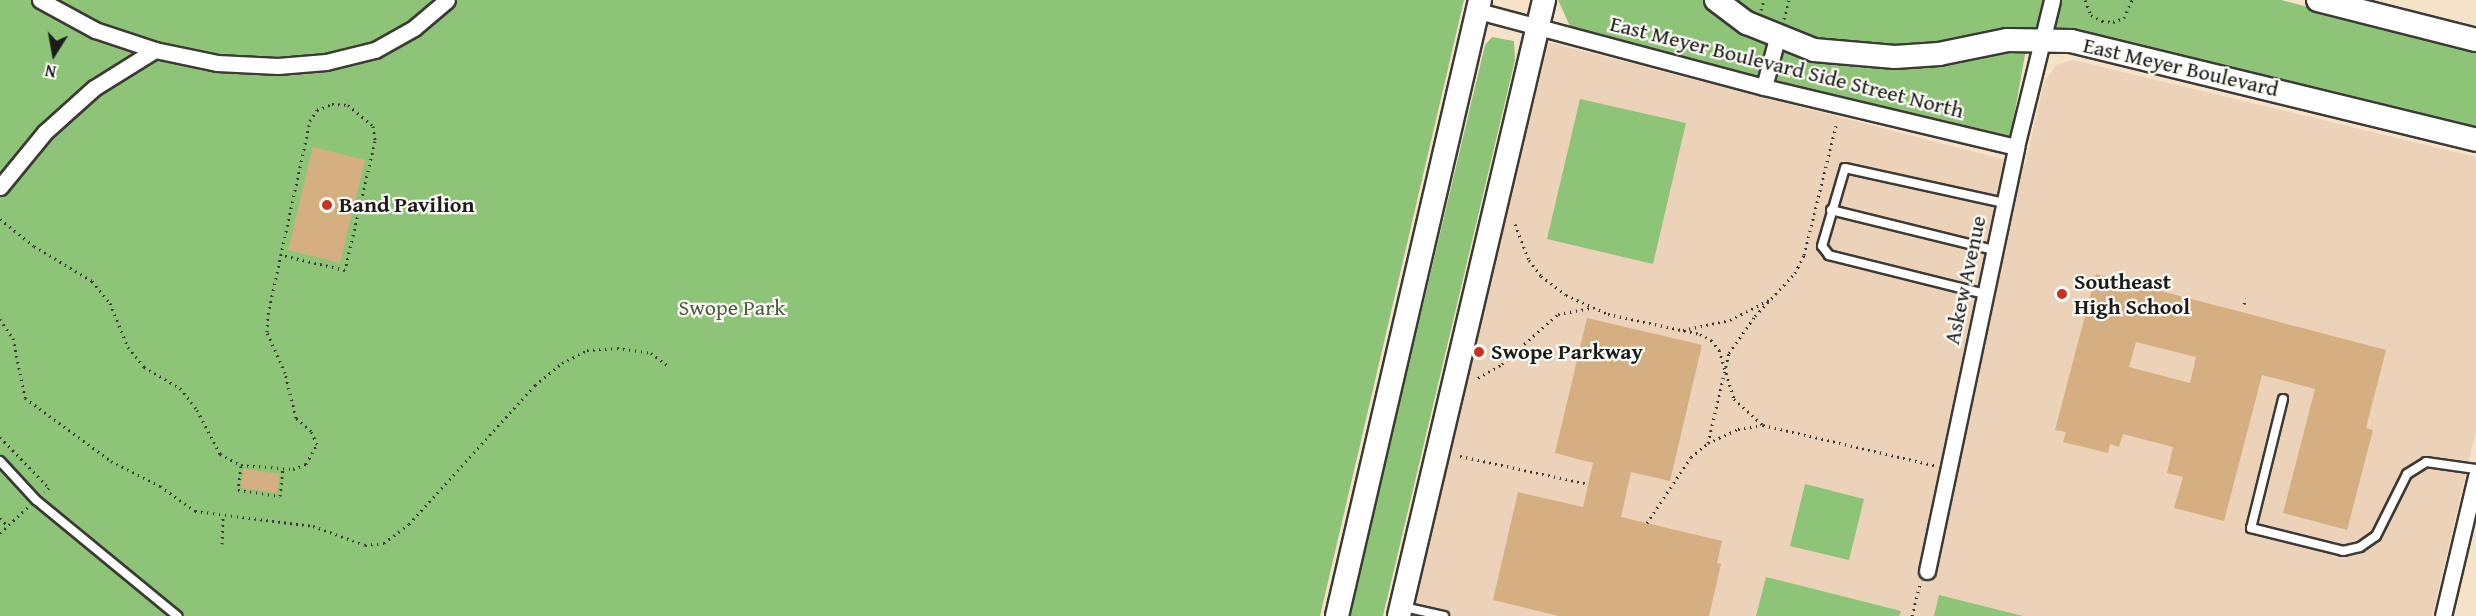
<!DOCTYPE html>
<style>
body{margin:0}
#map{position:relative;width:2476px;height:616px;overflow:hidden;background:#f5e2c8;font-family:"Gentium Book Plus",serif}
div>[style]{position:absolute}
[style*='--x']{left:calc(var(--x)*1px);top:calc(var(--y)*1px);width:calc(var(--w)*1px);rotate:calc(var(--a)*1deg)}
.built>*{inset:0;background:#ebd2b8}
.green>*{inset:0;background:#8ec477}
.building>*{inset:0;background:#d5af81}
.path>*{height:3px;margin-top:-1.5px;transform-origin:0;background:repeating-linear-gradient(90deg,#3d3a36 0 1.5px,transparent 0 6px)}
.roads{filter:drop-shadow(2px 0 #3d3a36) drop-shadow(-2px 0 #3d3a36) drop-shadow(0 2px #3d3a36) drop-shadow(0 -2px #3d3a36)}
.lane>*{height:8px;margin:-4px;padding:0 4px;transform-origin:4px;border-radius:4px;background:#fff}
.street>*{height:15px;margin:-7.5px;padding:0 7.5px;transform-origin:7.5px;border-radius:7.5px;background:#fff}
.secondary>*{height:22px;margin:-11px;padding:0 11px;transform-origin:11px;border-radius:11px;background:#fff}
.dots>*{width:16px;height:16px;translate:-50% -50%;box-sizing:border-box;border:3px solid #fdfcf7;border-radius:50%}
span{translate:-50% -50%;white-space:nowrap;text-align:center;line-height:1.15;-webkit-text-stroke:4.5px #fdfcf7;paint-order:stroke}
.street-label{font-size:22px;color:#1c1c1c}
.poi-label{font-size:22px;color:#1c1c1c;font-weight:700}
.left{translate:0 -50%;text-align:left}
.park-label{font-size:22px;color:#4a5f40}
.north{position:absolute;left:24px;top:24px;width:60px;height:60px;-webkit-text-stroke:4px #fdfcf7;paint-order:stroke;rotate:191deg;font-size:16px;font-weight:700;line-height:24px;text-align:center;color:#1c1c1c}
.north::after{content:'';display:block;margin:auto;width:21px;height:27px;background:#1c1c1c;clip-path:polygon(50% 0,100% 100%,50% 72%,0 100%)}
</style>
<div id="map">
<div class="built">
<i style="clip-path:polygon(1548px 42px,2025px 165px,2044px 83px,2056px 65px,2073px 60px,2476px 157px,2476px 431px,2432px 616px,1411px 616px)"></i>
</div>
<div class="green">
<i style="clip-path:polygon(0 0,1464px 0,1320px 616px,0 616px)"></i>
<i style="clip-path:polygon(1558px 0,2281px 0,2476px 51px,2476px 131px,2029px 32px,2010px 139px,1998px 143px,1570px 26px)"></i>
<i style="clip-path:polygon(1492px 37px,1514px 41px,1515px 60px,1383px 616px,1349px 616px,1485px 45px)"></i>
<i style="clip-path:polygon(1580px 99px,1686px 123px,1653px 264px,1547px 239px)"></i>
<i style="clip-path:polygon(1805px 484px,1864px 499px,1849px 560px,1790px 546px)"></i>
<i style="clip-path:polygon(1766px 577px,1901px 611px,1899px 616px,1756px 616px)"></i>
<i style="clip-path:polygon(1939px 595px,2023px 616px,1934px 616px)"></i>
</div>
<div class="building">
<i style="clip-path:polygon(313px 147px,365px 160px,340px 263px,288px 250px)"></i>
<i style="clip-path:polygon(evenodd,2096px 274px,2386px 350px,2366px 428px,2373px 430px,2347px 530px,2283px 513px,2315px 389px,2262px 375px,2224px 521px,2174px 508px,2183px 477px,2167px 473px,2173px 447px,2123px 434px,2119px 447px,2110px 444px,2108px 453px,2063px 442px,2066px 432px,2055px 430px,2096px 274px,2136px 342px,2196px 357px,2190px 383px,2129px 367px,2136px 342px)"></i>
<i style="clip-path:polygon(1587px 318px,1702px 345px,1670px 481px,1631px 472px,1621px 517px,1722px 541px,1717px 563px,1721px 564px,1709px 616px,1559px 616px,1493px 600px,1518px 492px,1583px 507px,1593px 463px,1555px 453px)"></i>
<i style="clip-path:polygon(243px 469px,280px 474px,277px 493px,241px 488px)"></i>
</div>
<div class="path">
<i style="--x:2085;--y:0;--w:16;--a:68"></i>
<i style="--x:2091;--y:15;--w:13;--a:29"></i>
<i style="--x:2102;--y:21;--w:11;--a:5"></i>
<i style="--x:2113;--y:22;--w:12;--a:-20"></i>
<i style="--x:2124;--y:18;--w:20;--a:-66"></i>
<i style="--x:1761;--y:10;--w:10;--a:-73"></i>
<i style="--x:1784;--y:19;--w:20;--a:-75"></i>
<i style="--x:0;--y:219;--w:43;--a:38.5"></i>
<i style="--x:34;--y:246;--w:68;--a:31.1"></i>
<i style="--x:92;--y:281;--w:28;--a:51"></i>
<i style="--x:110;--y:303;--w:48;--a:67.8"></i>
<i style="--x:128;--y:347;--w:26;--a:51"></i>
<i style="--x:144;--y:367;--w:42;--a:30.3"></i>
<i style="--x:180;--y:388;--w:28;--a:52"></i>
<i style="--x:197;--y:410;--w:50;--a:62.4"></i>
<i style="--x:220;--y:454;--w:24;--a:28"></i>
<i style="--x:241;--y:465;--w:52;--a:4.4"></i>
<i style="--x:293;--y:469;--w:14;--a:-21"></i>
<i style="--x:306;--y:464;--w:23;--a:-61"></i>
<i style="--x:317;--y:444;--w:14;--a:-115"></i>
<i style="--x:311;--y:431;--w:20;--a:-139"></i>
<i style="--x:296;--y:418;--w:46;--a:-103.7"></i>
<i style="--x:285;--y:373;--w:45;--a:-113.7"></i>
<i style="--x:267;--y:332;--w:18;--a:-87"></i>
<i style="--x:268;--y:314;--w:198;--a:-77.7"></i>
<i style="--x:310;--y:121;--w:13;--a:-58"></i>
<i style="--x:317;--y:110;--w:16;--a:-22"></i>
<i style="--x:332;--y:104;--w:16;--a:4"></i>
<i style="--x:348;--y:105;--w:33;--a:40"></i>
<i style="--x:373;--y:126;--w:15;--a:82"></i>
<i style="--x:375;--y:141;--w:132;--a:103.1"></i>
<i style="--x:345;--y:270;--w:65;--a:-166.6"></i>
<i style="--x:1515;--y:224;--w:39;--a:69"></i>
<i style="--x:1529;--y:260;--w:20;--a:53"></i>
<i style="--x:1541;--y:276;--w:31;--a:37"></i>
<i style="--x:1566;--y:295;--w:46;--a:24.3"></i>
<i style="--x:1608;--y:314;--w:94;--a:12.3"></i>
<i style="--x:1700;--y:334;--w:13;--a:29"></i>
<i style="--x:1711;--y:340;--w:13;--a:51"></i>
<i style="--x:1719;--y:350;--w:51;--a:73"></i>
<i style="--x:1734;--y:399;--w:39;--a:42"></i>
<i style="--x:2244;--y:304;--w:6;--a:-72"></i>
<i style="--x:0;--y:319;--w:23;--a:56"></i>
<i style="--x:13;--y:338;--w:61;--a:78.7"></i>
<i style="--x:25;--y:398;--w:107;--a:36.2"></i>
<i style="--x:111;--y:461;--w:55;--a:27"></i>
<i style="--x:160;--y:486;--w:43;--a:35.5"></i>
<i style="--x:195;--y:511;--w:119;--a:7.2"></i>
<i style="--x:313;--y:526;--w:55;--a:20.1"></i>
<i style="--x:365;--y:545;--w:19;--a:-6"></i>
<i style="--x:384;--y:543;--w:31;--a:-37"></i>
<i style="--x:409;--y:524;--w:188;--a:-47.8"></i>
<i style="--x:535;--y:385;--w:35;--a:-39"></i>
<i style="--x:562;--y:363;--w:28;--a:-27"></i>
<i style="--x:587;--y:350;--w:30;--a:-4"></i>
<i style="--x:617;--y:348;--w:34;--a:8"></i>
<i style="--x:651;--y:353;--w:21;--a:37"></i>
<i style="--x:1683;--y:330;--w:48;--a:-12"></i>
<i style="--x:1730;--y:320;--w:44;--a:-27.1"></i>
<i style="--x:1478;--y:378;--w:28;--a:-30"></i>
<i style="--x:1502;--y:364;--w:75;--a:-41.8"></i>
<i style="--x:1558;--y:314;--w:34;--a:-10"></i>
<i style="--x:0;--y:437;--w:71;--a:46.1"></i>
<i style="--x:49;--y:488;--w:6;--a:141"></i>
<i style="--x:1708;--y:443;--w:92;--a:-76.9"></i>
<i style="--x:1729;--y:353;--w:45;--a:-54.9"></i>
<i style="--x:1755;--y:316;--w:59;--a:-47.1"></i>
<i style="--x:1795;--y:273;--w:20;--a:-63"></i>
<i style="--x:1804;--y:255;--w:133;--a:-76.1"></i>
<i style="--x:1460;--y:456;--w:131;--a:12.3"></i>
<i style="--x:241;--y:466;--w:24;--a:97"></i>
<i style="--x:238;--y:490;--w:42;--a:8.1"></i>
<i style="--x:280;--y:496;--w:28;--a:-84"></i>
<i style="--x:0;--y:518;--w:11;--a:45"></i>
<i style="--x:1647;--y:523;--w:79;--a:-56.3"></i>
<i style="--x:1691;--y:457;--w:22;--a:-39"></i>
<i style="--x:1708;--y:443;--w:33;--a:-25"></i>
<i style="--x:1738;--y:429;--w:25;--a:-9"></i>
<i style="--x:1763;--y:425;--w:176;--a:13.2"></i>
<i style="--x:0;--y:533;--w:38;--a:-43"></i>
<i style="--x:222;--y:544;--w:28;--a:-88"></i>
<i style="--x:1912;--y:616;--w:34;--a:-76"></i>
</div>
<div class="roads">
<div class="lane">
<i style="--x:1831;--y:210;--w:168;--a:13.8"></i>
<i style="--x:1985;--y:294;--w:161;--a:-166"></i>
<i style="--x:1829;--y:255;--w:11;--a:-128"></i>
<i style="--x:1822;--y:246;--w:81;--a:-73.6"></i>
<i style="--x:1845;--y:168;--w:163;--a:12.4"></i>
<i style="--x:2283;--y:399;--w:133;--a:103.9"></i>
<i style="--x:2251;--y:528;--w:95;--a:14"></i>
<i style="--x:2343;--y:551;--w:17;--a:-13"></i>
<i style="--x:2360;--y:547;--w:19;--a:-35"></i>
<i style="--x:2376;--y:536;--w:69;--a:-63.4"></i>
<i style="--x:2407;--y:474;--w:22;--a:-32"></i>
<i style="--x:2426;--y:462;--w:50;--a:8"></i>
<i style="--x:0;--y:461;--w:53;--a:47.3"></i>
<i style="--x:36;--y:500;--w:183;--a:39.4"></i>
<i style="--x:1404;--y:607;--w:41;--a:12.7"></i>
</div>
<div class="street">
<i style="--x:40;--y:0;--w:63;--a:28.6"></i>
<i style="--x:95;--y:30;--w:63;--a:18.4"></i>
<i style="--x:155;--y:50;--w:63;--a:11.8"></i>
<i style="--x:217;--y:63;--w:61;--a:2.8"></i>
<i style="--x:278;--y:66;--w:48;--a:-4.8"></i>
<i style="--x:326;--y:62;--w:50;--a:-13.8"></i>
<i style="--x:375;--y:50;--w:45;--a:-29.4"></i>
<i style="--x:414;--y:28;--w:43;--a:-40.3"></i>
<i style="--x:1478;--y:11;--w:296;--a:14.9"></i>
<i style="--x:1764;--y:87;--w:259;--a:13.4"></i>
<i style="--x:1764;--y:87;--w:51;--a:-75.1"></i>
<i style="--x:0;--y:187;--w:71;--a:-50.7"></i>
<i style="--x:45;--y:132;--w:66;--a:-41.9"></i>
<i style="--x:94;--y:88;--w:72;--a:-31.9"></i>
<i style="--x:1927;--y:571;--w:433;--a:-78.1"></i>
<i style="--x:2016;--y:147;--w:151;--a:-76.2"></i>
<i style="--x:2443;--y:616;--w:144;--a:-76.7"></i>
</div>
<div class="secondary">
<i style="--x:1716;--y:0;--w:39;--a:37"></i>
<i style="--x:1747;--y:23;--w:72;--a:21.9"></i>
<i style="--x:1814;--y:50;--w:81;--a:4.9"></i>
<i style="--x:1895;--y:57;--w:44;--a:-3.9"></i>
<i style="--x:1939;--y:54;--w:69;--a:-11.6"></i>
<i style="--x:2007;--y:40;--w:64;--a:0.9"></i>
<i style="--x:2071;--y:41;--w:417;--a:13.7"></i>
<i style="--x:2318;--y:0;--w:163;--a:14.2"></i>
<i style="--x:1337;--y:616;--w:632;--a:-76.93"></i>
<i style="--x:1399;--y:616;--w:633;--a:-76.75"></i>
</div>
</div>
<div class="dots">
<i style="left:327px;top:205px;background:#c8321e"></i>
<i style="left:2062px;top:294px;background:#c8321e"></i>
<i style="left:1479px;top:352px;background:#c8321e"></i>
</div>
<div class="street-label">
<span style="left:1787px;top:67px;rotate:14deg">East Meyer Boulevard Side Street North</span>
<span style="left:2181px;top:67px;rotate:13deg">East Meyer Boulevard</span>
<span style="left:1965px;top:280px;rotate:-78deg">Askew Avenue</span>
</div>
<div class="poi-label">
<span class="left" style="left:339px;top:205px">Band Pavilion</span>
<span class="left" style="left:2074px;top:294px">Southeast<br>High School</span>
<span class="left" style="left:1491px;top:352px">Swope Parkway</span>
</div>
<div class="park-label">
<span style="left:732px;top:308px">Swope Park</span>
</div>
<div class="north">N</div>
</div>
